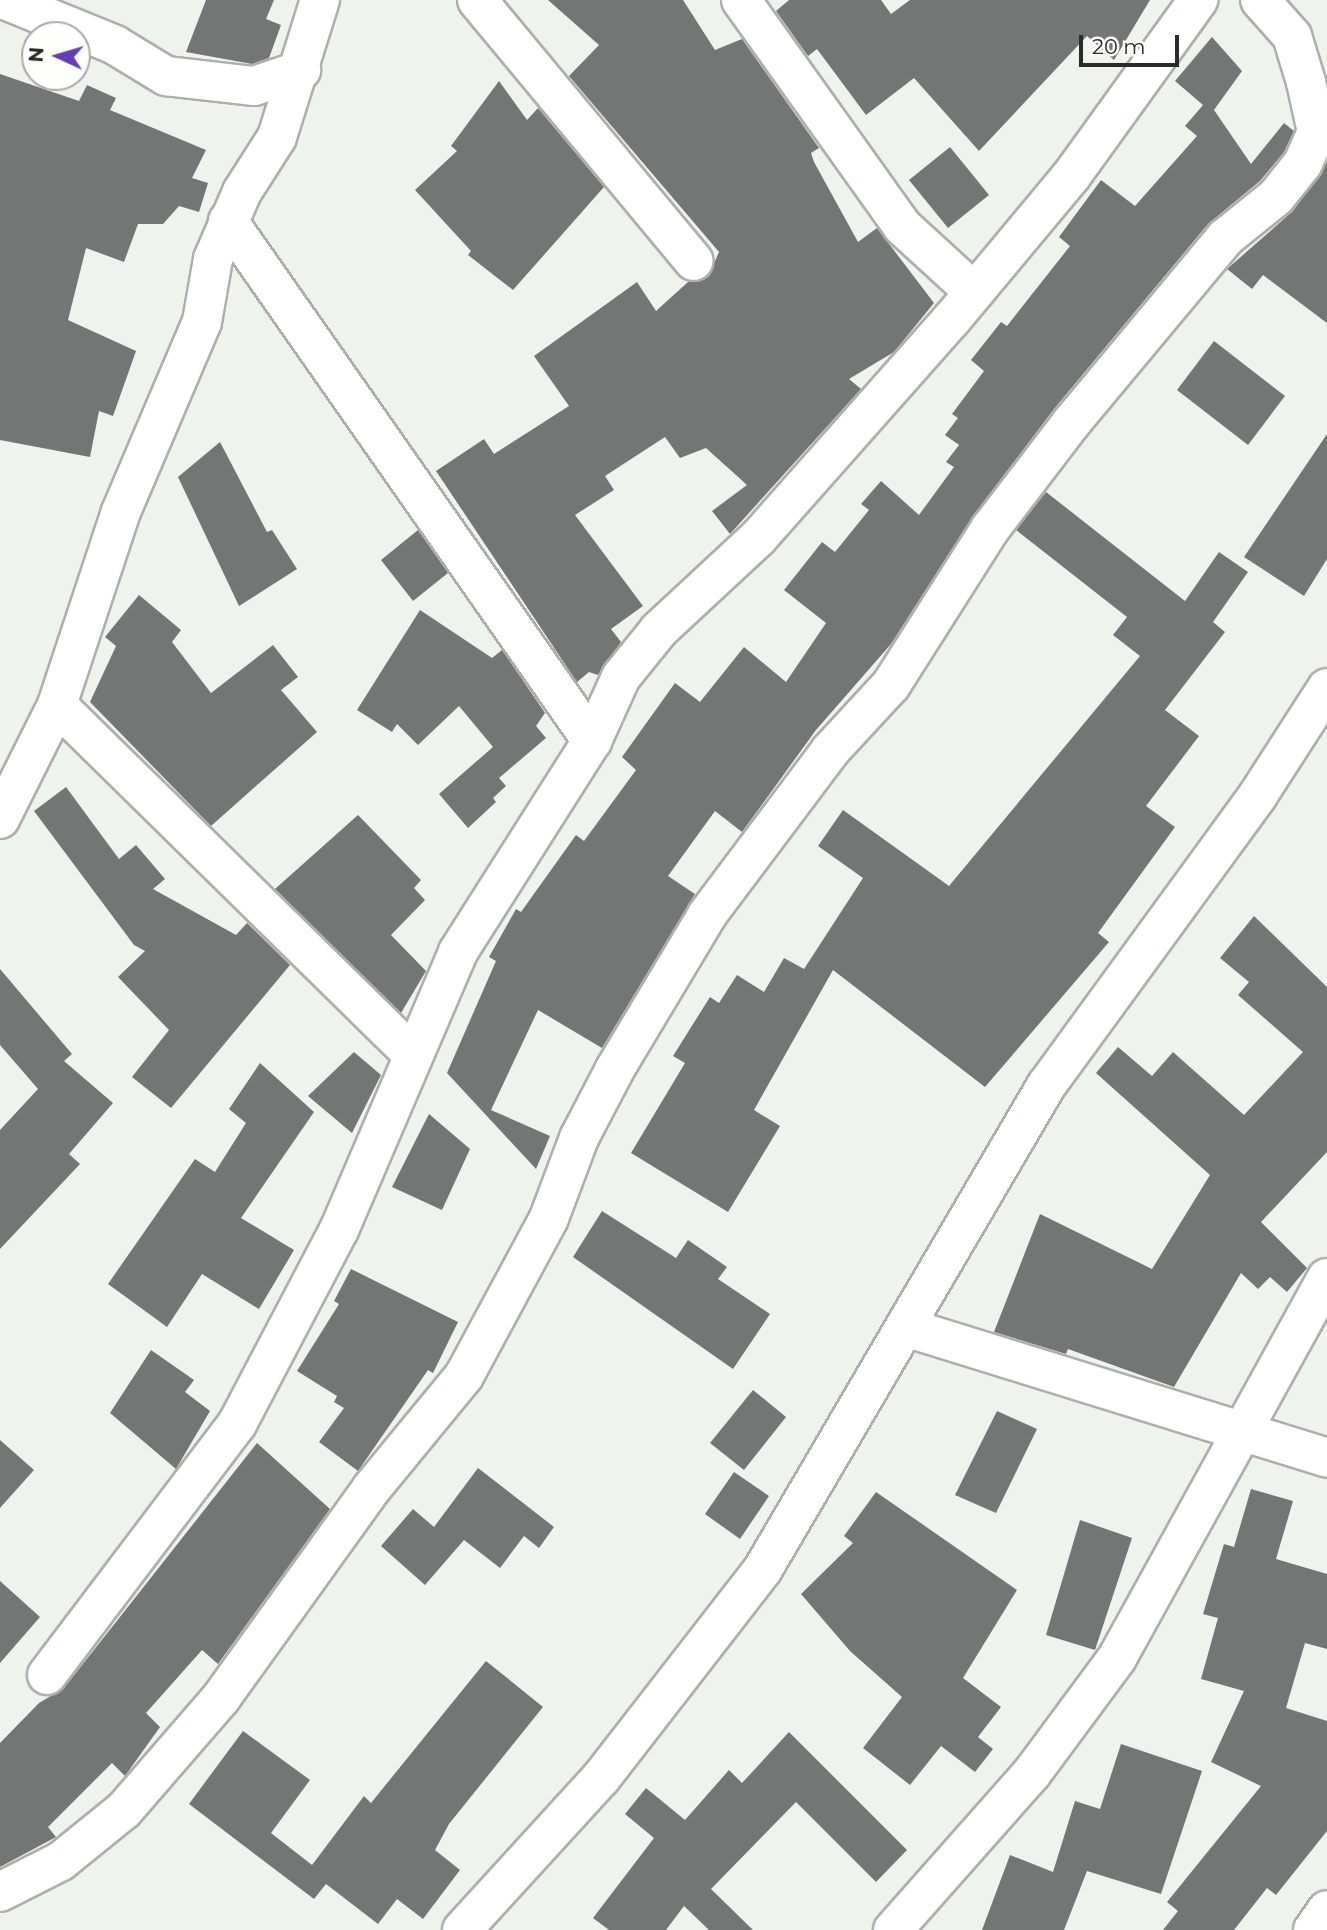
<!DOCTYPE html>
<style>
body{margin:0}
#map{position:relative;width:1327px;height:1930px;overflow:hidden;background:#f0f2ee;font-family:Montserrat,sans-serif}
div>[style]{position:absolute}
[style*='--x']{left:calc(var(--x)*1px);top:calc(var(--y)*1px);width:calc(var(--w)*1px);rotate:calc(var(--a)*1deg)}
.building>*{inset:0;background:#737674}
.roads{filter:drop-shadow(2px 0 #adafab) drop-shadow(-2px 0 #adafab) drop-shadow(0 2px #adafab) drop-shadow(0 -2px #adafab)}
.minor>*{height:38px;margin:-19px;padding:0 19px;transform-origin:19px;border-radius:19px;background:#fff}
span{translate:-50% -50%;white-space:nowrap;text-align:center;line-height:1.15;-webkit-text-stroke:5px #fefffc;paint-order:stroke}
.north{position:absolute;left:21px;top:21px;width:70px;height:70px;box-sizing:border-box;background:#fefffc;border:2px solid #a9aaa8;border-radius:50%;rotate:274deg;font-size:19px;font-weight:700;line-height:28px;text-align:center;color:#2a2b29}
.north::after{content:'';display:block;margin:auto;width:24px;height:32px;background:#643eb6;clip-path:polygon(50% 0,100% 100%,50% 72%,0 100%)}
.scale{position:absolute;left:1079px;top:35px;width:100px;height:32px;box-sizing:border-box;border:4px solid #2a2b29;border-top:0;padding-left:9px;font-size:21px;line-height:24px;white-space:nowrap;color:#2a2b29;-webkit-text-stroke:5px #fefffc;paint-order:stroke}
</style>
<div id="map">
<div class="building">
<i style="clip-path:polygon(206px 0,274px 0,266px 19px,281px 25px,269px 58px,252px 64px,186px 52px)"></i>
<i style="clip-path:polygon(548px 0,683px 0,715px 50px,742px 39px,819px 148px,811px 153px,814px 162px,858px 242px,877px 228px,934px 303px,894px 352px,849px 379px,861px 389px,730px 534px,712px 511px,747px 485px,706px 448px,680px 458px,665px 437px,605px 476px,614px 490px,575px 515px,643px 606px,611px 629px,621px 642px,598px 675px,589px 672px,577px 682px,436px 471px,484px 439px,494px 454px,569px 406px,534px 356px,637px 282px,656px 311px,688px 282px,708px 277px,719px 252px,569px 76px,599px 45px)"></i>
<i style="clip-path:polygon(789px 0,881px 0,891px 14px,910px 0,1150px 0,1114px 60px,1087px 36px,979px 151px,914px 78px,866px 115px,817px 49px,808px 56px,776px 11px)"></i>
<i style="clip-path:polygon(1212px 37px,1242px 71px,1214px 110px,1251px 164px,1284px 123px,1294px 131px,1284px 152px,1260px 181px,1208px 224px,1054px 409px,973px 516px,891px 644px,816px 730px,742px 832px,715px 811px,668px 876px,695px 894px,602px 1048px,538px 1010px,491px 1110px,550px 1136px,536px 1169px,447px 1073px,496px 961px,489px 957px,516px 909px,521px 912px,576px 835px,584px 841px,636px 770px,622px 757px,675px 683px,700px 702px,744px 647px,786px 682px,826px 623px,784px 590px,822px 542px,835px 552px,869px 510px,861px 504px,881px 481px,919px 515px,954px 467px,946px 462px,959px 445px,945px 435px,958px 418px,952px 414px,984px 371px,971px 360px,1001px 322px,1007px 326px,1070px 246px,1059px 237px,1101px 180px,1135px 206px,1197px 136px,1185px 126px,1203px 105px,1175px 81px)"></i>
<i style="clip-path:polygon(0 74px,79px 101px,87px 85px,116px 98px,110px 110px,206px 150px,192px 178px,208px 183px,199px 212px,179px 206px,163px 224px,138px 224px,124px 262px,86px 248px,68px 320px,136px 351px,113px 416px,99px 411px,90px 457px,0 440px)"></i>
<i style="clip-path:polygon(499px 81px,527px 120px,538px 108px,604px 187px,513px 290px,468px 255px,471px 251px,415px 190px,457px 151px,451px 146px)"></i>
<i style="clip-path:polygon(950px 147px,989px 195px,948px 228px,909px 180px)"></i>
<i style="clip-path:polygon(1327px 163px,1327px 323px,1263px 275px,1252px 289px,1227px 269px,1293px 211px)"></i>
<i style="clip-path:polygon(1214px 341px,1285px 396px,1248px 445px,1177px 390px)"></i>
<i style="clip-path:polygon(1327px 434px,1327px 559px,1304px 596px,1244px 557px)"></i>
<i style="clip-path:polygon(220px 442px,267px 532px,272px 530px,297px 569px,239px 606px,178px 477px)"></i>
<i style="clip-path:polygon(1046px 492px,1185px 601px,1219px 552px,1248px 572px,1213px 622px,1225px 632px,1165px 710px,1199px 736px,1146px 806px,1175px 827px,1098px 933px,1109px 942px,985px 1087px,833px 970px,754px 1110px,780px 1126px,728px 1212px,631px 1153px,685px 1063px,673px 1056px,710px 997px,719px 1003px,737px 975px,764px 992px,784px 958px,804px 969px,863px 878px,818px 846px,843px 810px,949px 886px,1140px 656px,1113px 635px,1127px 617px,1016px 530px)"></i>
<i style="clip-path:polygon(418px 530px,448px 573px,413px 601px,381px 560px)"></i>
<i style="clip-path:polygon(139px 595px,181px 630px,172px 642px,211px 693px,273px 645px,298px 677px,281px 690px,317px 732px,211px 826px,90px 702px,116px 646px,105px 637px)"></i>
<i style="clip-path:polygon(420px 610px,492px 658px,502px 650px,545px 713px,536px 726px,546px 738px,499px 778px,506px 786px,493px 798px,496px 802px,468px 828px,439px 794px,493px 747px,459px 706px,418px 745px,397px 724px,392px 732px,357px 710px)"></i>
<i style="clip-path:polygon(66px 787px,119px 859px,136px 845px,165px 879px,153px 889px,236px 935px,247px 923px,290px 965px,171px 1108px,132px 1077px,169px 1030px,118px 977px,145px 951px,134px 945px,34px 811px)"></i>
<i style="clip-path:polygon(358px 815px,421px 880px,414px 888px,425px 900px,391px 935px,426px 971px,401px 1013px,275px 889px)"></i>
<i style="clip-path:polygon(1254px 916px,1327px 987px,1327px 1152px,1261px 1222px,1307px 1268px,1287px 1292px,1270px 1277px,1258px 1289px,1241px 1273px,1174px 1387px,1068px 1349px,1066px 1354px,994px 1332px,1040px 1214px,1152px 1269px,1210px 1175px,1096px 1073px,1118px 1047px,1152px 1076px,1173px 1052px,1244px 1115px,1303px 1052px,1238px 995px,1249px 982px,1220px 958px)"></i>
<i style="clip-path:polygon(0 969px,72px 1054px,64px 1061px,113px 1103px,69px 1154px,80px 1164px,0 1249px,0 1130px,38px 1089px,0 1045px)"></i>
<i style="clip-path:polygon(354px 1052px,381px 1075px,352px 1133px,308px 1096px)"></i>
<i style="clip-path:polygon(260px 1063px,314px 1112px,241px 1218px,294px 1250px,259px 1309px,202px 1274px,167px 1327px,108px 1284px,195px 1159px,215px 1172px,246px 1123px,229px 1109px)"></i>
<i style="clip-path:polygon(429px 1114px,470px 1149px,442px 1210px,392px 1187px)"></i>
<i style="clip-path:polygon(602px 1211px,676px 1258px,688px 1240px,727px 1267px,718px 1279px,770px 1314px,733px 1369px,573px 1257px)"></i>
<i style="clip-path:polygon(351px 1269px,458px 1322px,433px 1373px,428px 1370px,358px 1471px,319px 1442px,344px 1408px,334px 1402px,337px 1396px,297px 1371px,339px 1304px,334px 1301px)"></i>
<i style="clip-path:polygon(151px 1350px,194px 1380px,185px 1392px,210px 1411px,176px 1469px,110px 1413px)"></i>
<i style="clip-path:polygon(753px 1390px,786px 1417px,744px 1470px,710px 1443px)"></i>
<i style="clip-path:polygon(997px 1411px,1037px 1429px,996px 1513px,955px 1495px)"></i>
<i style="clip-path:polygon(0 1440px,34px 1470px,0 1508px)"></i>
<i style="clip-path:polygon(257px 1443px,330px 1509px,218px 1664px,202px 1650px,146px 1713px,160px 1727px,125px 1776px,112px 1763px,48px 1827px,56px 1837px,0 1867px,0 1743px,39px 1703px,64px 1688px)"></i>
<i style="clip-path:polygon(478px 1468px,554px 1527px,539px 1548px,524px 1536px,500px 1568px,464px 1540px,425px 1585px,381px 1546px,413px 1509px,434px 1527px)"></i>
<i style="clip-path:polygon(734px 1472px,769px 1496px,740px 1539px,705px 1514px)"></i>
<i style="clip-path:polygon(1251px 1489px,1293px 1501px,1276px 1559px,1327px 1574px,1327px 1649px,1305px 1643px,1286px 1708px,1327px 1721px,1327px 1831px,1276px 1895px,1267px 1888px,1234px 1930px,1163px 1930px,1178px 1911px,1167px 1902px,1261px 1786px,1211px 1762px,1244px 1691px,1201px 1679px,1218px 1618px,1203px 1614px,1224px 1544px,1234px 1547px)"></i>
<i style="clip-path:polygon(876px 1492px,1017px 1590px,963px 1678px,1001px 1707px,978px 1737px,993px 1749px,975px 1772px,941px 1746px,910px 1785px,863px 1748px,902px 1697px,850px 1651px,801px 1594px,853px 1543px,844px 1536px)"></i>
<i style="clip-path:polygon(1080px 1520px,1132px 1538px,1095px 1650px,1046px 1635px)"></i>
<i style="clip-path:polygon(0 1581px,40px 1617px,0 1663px)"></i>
<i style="clip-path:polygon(486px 1661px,543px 1707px,449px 1824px,435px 1850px,460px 1870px,423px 1919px,397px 1899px,378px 1924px,326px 1884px,314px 1899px,189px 1804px,243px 1731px,310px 1780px,271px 1833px,312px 1865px,364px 1796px,371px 1803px)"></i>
<i style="clip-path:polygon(789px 1732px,907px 1850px,876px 1882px,796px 1802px,711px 1889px,753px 1930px,709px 1930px,684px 1906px,666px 1930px,609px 1930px,593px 1918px,654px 1838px,625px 1814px,646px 1788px,685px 1820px,729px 1770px,742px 1783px)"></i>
<i style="clip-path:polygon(1121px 1744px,1202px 1771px,1161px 1894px,1087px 1871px,1064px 1930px,982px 1930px,1010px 1855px,1053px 1872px,1075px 1801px,1100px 1809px)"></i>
</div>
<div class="roads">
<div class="minor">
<i style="--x:5;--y:0;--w:119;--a:22.2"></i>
<i style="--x:115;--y:45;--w:60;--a:31.3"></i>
<i style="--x:166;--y:76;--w:89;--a:6.5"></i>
<i style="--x:254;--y:86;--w:50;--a:-18.8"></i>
<i style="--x:477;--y:0;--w:339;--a:50.3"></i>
<i style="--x:741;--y:0;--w:277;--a:54.5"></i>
<i style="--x:902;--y:226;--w:98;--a:42.5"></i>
<i style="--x:228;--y:221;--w:635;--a:55.01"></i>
<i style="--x:57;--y:705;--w:498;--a:44.5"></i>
<i style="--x:0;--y:819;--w:127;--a:-63.4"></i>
<i style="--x:57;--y:705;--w:201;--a:-71.7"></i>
<i style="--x:120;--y:514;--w:209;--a:-66.9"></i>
<i style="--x:202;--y:322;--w:64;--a:-80.1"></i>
<i style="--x:213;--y:259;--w:73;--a:-66.6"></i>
<i style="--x:242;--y:192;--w:65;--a:-57.5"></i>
<i style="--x:277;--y:137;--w:144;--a:-72.6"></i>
<i style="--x:905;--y:1327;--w:442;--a:17.2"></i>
<i style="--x:47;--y:1675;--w:315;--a:-52.9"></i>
<i style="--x:237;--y:1424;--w:219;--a:-62.3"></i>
<i style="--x:339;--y:1230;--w:302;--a:-66.8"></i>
<i style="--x:458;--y:952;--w:250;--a:-57.6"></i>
<i style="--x:592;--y:741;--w:70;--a:-65.6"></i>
<i style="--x:621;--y:677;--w:60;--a:-51"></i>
<i style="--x:659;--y:630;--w:135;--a:-42.9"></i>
<i style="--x:758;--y:538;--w:293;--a:-48.5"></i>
<i style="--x:952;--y:319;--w:187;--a:-50.2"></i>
<i style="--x:1072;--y:175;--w:216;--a:-54.2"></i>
<i style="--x:0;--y:1892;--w:68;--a:-26.9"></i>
<i style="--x:61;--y:1861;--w:81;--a:-39"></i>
<i style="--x:124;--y:1810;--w:148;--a:-49.1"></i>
<i style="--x:221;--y:1698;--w:259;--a:-54.3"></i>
<i style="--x:372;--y:1488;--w:145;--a:-50.6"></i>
<i style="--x:464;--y:1376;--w:179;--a:-61.7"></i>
<i style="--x:549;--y:1218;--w:85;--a:-69.4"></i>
<i style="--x:579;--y:1138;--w:78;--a:-62.4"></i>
<i style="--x:615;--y:1069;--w:179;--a:-59.1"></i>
<i style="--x:707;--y:915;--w:205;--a:-53.1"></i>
<i style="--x:830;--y:751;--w:90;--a:-47.3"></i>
<i style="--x:891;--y:685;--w:185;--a:-57.6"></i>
<i style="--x:990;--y:529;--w:133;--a:-52.6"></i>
<i style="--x:1071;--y:423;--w:241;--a:-50.2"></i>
<i style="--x:1225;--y:238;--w:65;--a:-38.8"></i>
<i style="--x:1276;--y:197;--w:43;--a:-51.5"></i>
<i style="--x:1303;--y:163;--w:34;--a:-66"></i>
<i style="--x:1317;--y:132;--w:51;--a:-102.4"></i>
<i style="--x:1306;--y:82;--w:48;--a:-106.9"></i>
<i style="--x:1292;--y:36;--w:48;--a:-131.6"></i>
<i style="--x:462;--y:1930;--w:206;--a:-47.6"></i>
<i style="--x:601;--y:1778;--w:264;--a:-52.2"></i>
<i style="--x:763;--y:1569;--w:560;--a:-59.63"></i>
<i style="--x:1046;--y:1086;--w:360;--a:-53.9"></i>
<i style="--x:1258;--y:795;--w:127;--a:-57.2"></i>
<i style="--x:893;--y:1930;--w:210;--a:-48.5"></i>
<i style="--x:1032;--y:1773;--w:143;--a:-53.5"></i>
<i style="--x:1117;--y:1658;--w:434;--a:-61.1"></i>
<i style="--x:1313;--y:1930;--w:24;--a:-55"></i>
</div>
</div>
<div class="north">N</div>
<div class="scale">20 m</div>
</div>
